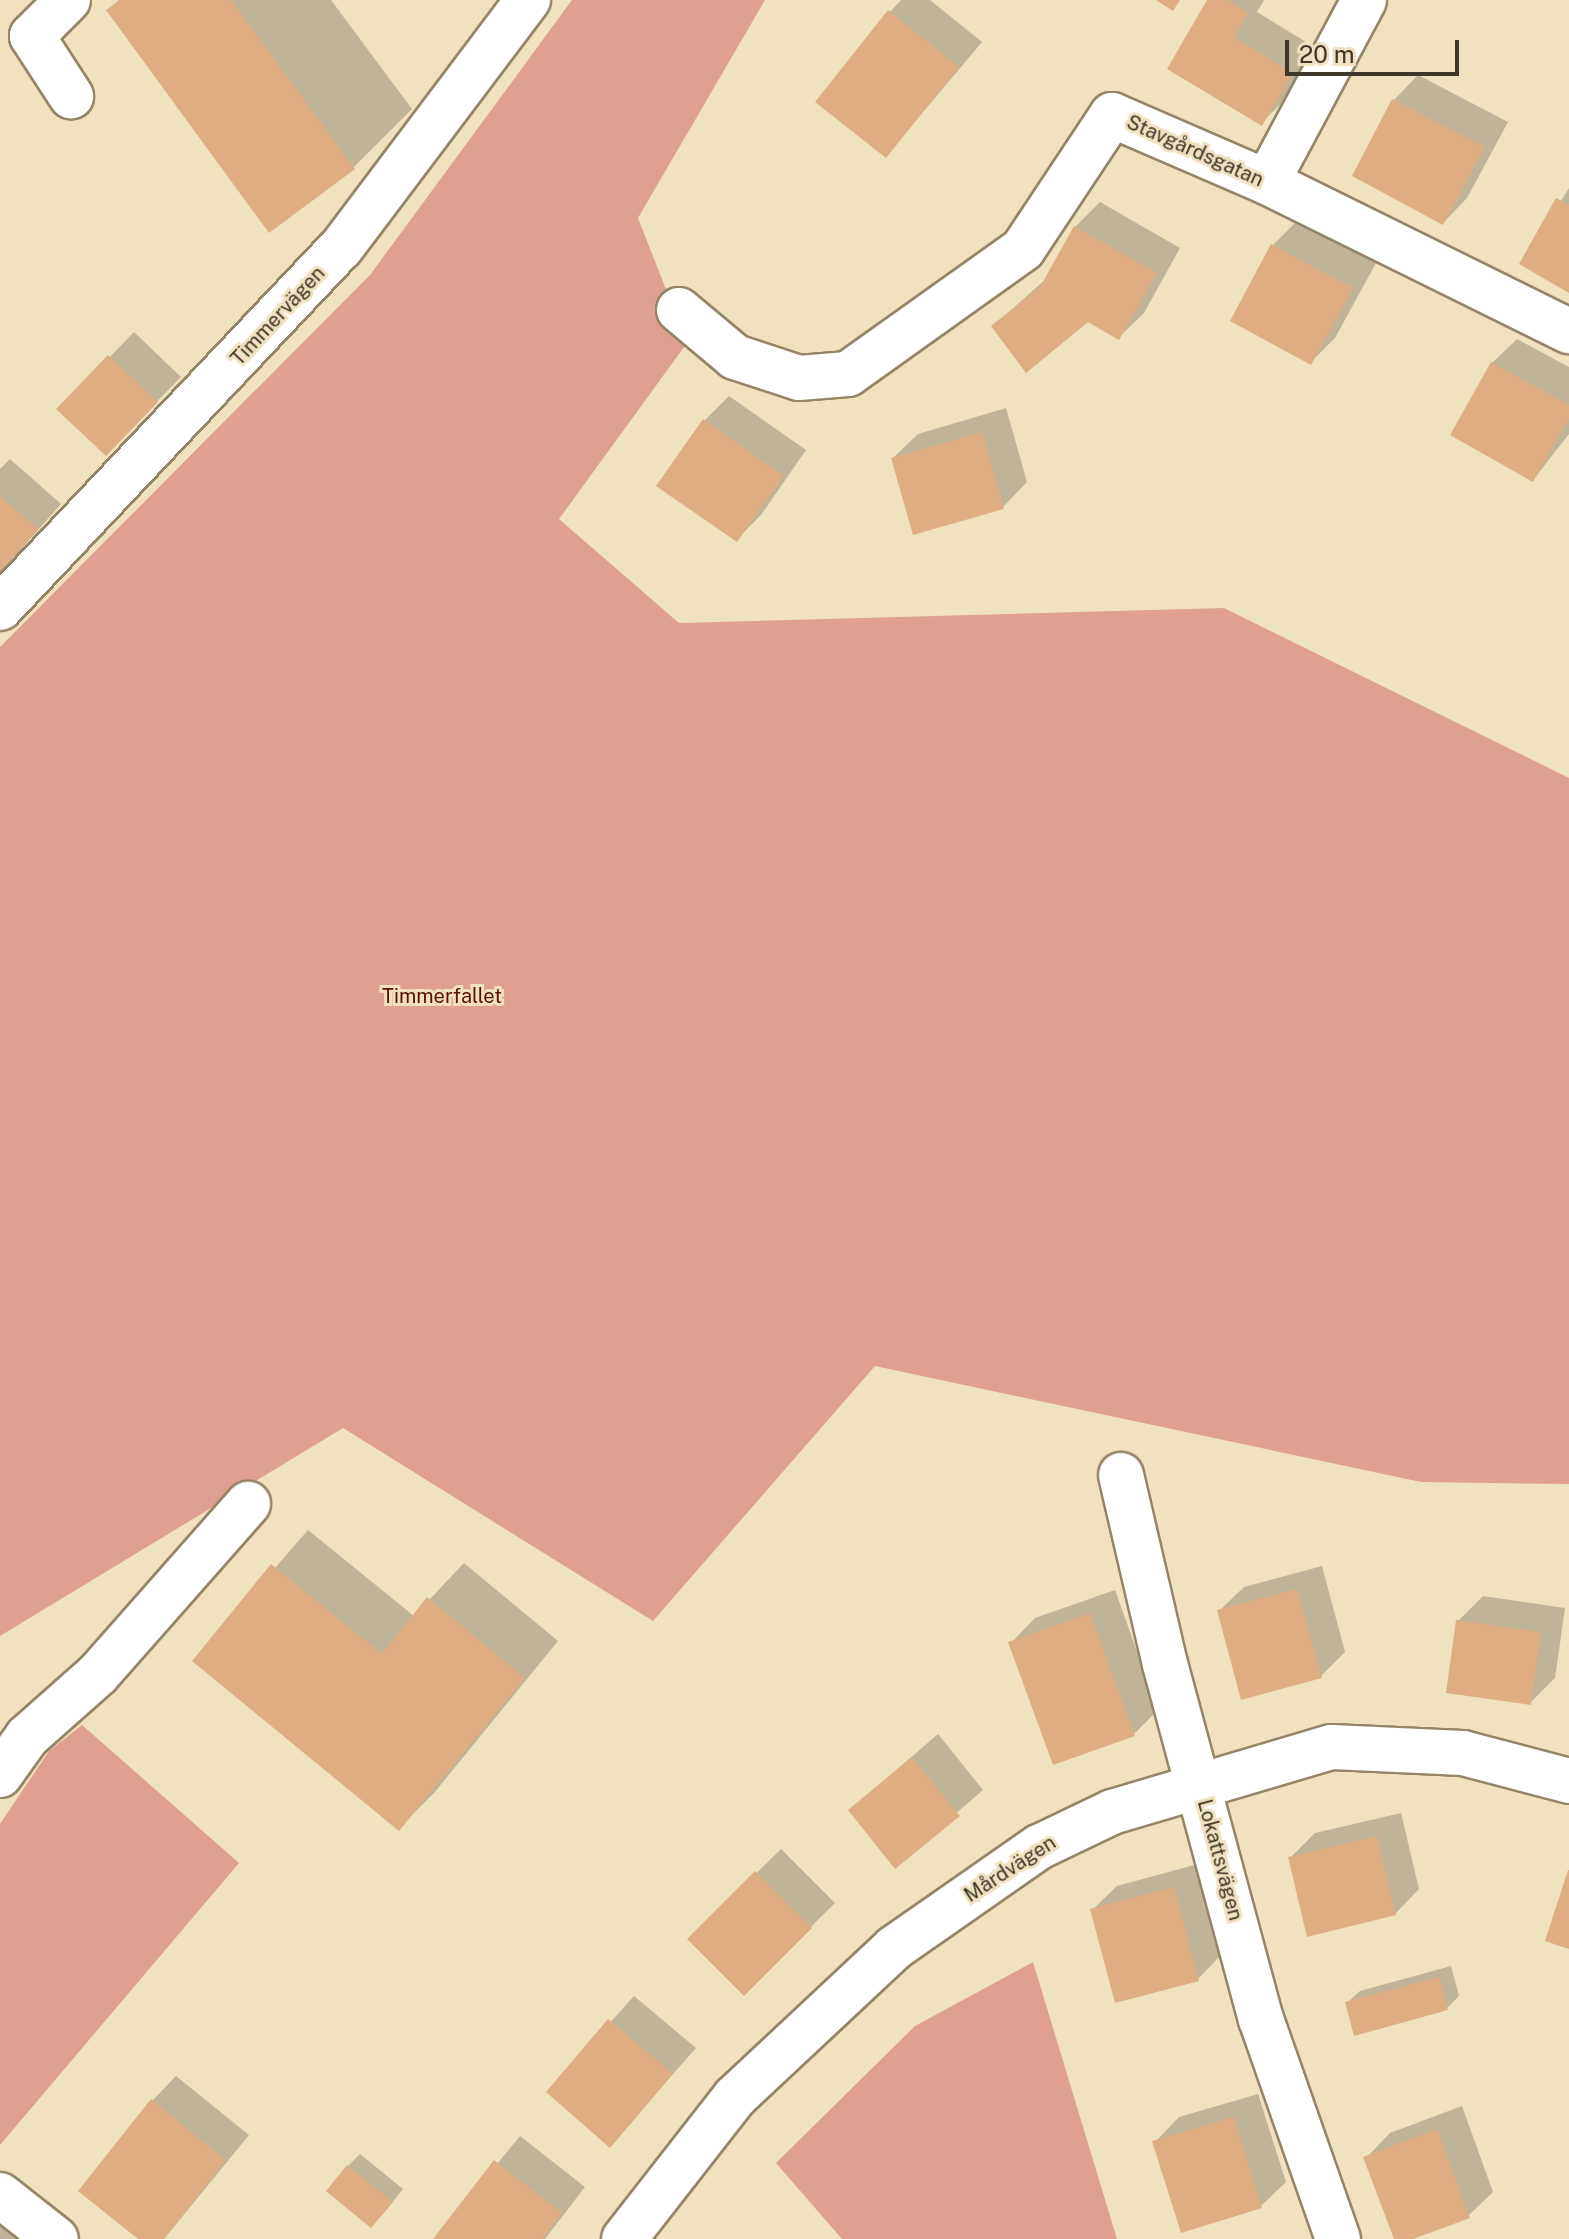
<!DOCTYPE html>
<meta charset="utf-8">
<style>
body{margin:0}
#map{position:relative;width:1569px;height:2239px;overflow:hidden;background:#f0e1bf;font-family:"Public Sans",sans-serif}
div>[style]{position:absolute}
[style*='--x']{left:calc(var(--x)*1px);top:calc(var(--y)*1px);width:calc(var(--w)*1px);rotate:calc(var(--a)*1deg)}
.green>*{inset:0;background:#e0a091}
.shadow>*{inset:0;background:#0003}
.building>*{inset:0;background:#dfad84}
.roads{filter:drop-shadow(2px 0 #948566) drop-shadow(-2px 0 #948566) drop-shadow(0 2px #948566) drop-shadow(0 -2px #948566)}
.minor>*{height:44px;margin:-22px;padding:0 22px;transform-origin:22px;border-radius:22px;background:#fff}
span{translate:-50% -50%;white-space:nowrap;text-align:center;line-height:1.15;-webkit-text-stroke:6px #f0e1bf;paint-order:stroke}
.street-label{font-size:20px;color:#3d3729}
.park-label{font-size:20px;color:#5b1001}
.scale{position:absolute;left:1285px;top:40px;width:174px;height:36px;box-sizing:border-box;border:4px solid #3d3729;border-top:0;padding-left:10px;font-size:24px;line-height:28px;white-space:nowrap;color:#3d3729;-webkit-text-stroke:6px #f0e1bf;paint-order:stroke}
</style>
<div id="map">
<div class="green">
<i style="clip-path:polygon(572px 0,765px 0,638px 218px,687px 343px,559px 519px,679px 623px,1224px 608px,1569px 778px,1569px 1484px,1421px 1482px,875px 1366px,653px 1621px,343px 1428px,0 1636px,0 647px,370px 275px)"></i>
<i style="clip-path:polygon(82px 1725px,239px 1863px,0 2145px,0 1824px,49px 1751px)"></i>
<i style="clip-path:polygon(1033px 1962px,1117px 2239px,842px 2239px,776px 2163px,915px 2026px)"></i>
</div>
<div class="shadow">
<i style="clip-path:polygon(119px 0,331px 0,412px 109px,354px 167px,108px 10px)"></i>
<i style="clip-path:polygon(901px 0,930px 0,982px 42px,886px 156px,890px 12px)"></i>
<i style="clip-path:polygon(1209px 0,1264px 0,1257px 12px,1316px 48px,1286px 99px,1261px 123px)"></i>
<i style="clip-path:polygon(1418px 75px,1508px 122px,1467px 198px,1443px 223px,1394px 100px)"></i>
<i style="clip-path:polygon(1569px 188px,1569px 291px,1522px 263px)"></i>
<i style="clip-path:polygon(1100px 202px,1180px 248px,1144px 313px,1119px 337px,1088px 319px,993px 326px,1046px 279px,1075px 227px)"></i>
<i style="clip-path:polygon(1297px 221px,1376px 263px,1335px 338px,1311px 362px,1273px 245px)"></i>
<i style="clip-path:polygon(134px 332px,181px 377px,130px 429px,59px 409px)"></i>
<i style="clip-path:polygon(1517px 339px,1569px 367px,1569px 434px,1533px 480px,1492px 363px)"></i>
<i style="clip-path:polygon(729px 396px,806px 450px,761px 515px,737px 539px,704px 421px)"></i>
<i style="clip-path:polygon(1006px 408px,1027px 482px,1003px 507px,893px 458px,918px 434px)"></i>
<i style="clip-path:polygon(10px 459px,61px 504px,0 573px,0 469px)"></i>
<i style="clip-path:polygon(308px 1530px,414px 1616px,464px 1563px,558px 1641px,434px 1793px,399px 1828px,195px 1660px)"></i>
<i style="clip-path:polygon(1322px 1566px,1345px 1652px,1321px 1676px,1219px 1611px,1244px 1587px)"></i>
<i style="clip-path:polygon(1115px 1590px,1158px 1710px,1134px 1734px,1011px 1643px,1035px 1618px)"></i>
<i style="clip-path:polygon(1483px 1596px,1565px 1608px,1555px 1678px,1530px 1703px,1458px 1621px)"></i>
<i style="clip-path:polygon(938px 1734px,983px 1790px,895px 1866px,850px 1810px)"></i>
<i style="clip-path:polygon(1401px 1813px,1419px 1889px,1395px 1914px,1291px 1857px,1315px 1833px)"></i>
<i style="clip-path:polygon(781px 1849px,835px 1903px,744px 1993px,690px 1939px)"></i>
<i style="clip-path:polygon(1198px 1864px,1222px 1954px,1198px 1979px,1092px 1910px,1117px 1886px)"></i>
<i style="clip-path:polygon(1451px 1966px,1459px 1996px,1447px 2008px,1347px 2003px,1360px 1991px)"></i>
<i style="clip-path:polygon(634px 1996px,696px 2048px,610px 2145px,548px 2092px)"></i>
<i style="clip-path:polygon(176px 2076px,249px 2135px,164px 2239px,141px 2239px,152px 2101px)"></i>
<i style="clip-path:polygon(1258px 2094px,1286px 2182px,1261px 2206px,1155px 2142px,1179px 2117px)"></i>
<i style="clip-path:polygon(1462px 2106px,1493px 2192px,1468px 2216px,1397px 2239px,1366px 2158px,1390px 2133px)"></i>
<i style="clip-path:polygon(520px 2136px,585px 2187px,545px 2239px,436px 2238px)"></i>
<i style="clip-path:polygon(360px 2154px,403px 2189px,383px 2214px,348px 2166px)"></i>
<i style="clip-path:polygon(0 2221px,35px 2239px,0 2239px)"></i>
</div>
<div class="building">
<i style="clip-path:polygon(120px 0,231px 0,355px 169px,269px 233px,106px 10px)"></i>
<i style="clip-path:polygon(1156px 0,1180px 0,1173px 11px)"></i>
<i style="clip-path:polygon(1207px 0,1227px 0,1248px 13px,1234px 37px,1293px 73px,1262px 126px,1167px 69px)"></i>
<i style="clip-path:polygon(888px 10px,959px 67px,886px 158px,815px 102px)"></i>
<i style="clip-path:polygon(1392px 99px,1485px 147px,1443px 225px,1352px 176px)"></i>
<i style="clip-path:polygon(1556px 198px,1569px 205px,1569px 293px,1519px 264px)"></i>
<i style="clip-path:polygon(1074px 226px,1157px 273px,1119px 340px,1088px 322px,1026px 373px,991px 326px,1040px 287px)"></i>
<i style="clip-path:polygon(1271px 244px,1353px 288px,1311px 365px,1230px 321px)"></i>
<i style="clip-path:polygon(108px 355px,158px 402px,106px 456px,56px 409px)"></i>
<i style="clip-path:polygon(1491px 362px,1569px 405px,1569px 418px,1533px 482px,1450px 435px)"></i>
<i style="clip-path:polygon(703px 419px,784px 476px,737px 542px,656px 486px)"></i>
<i style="clip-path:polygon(982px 432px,1004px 509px,913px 535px,891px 458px)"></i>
<i style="clip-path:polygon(0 496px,38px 529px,0 572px)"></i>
<i style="clip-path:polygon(271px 1564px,382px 1654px,427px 1597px,525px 1678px,399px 1831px,192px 1661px)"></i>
<i style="clip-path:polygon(1297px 1589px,1322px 1678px,1241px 1700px,1217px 1610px)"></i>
<i style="clip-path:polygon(1090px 1613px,1135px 1736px,1053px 1765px,1008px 1642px)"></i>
<i style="clip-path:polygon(1456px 1620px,1541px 1632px,1531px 1705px,1446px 1693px)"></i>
<i style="clip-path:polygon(912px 1757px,960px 1816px,895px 1869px,848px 1810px)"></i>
<i style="clip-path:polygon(1377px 1836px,1396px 1915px,1307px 1937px,1288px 1857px)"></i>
<i style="clip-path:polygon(1568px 1870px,1569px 1870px,1569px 1949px,1545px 1941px)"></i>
<i style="clip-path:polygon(755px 1871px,812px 1928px,744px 1996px,687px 1939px)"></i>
<i style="clip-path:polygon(1174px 1887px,1199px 1981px,1115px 2003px,1090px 1909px)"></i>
<i style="clip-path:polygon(1439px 1977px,1448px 2010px,1354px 2036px,1345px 2002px)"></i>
<i style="clip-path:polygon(608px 2019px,673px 2074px,610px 2148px,546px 2092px)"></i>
<i style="clip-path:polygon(151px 2099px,226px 2160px,164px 2239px,138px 2239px,78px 2191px)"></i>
<i style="clip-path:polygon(1234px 2117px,1262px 2208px,1181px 2233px,1152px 2141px)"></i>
<i style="clip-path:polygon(1437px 2129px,1470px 2218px,1413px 2239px,1394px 2239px,1363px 2157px)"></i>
<i style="clip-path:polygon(494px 2160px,562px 2213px,542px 2239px,433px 2239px)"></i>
<i style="clip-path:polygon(347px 2165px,393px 2202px,371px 2228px,326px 2191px)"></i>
</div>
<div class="roads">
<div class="minor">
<i style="--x:68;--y:0;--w:51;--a:135"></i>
<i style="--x:32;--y:36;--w:72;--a:57"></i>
<i style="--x:1267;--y:182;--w:206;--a:-61.9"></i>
<i style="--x:679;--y:310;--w:73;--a:40"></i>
<i style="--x:735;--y:357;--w:67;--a:18.2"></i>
<i style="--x:799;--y:378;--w:49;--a:-4.7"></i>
<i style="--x:848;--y:374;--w:215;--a:-35.5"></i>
<i style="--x:1023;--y:249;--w:161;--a:-56.4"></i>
<i style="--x:1112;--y:115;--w:169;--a:23.4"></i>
<i style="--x:1267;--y:182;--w:337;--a:26.3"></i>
<i style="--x:0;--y:608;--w:496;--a:-46.6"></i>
<i style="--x:341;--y:248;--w:311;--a:-53"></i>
<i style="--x:1121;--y:1475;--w:194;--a:76.9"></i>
<i style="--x:1165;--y:1664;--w:368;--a:74.9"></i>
<i style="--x:1261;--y:2019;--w:233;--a:70.7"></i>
<i style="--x:0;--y:1775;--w:47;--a:-54.6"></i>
<i style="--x:27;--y:1737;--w:95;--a:-41.6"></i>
<i style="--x:98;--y:1674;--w:227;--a:-48.6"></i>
<i style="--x:0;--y:2195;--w:71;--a:38.2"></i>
<i style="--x:624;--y:2239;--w:180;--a:-52"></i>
<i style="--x:735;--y:2097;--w:218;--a:-43.1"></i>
<i style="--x:894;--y:1948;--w:177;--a:-34.9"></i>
<i style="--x:1039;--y:1847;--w:81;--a:-25.6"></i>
<i style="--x:1112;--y:1812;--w:229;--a:-16.5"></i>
<i style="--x:1332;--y:1747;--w:131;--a:2.6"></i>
<i style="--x:1463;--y:1753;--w:110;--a:14.8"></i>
</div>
</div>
<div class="street-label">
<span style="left:1195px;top:151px;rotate:24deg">Stavgårdsgatan</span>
<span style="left:278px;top:316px;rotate:-47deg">Timmervägen</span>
<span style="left:1220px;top:1860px;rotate:75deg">Lokattsvägen</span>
<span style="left:1010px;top:1869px;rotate:-33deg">Mårdvägen</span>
</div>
<div class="park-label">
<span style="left:442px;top:996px">Timmerfallet</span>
</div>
<div class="scale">20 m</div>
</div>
